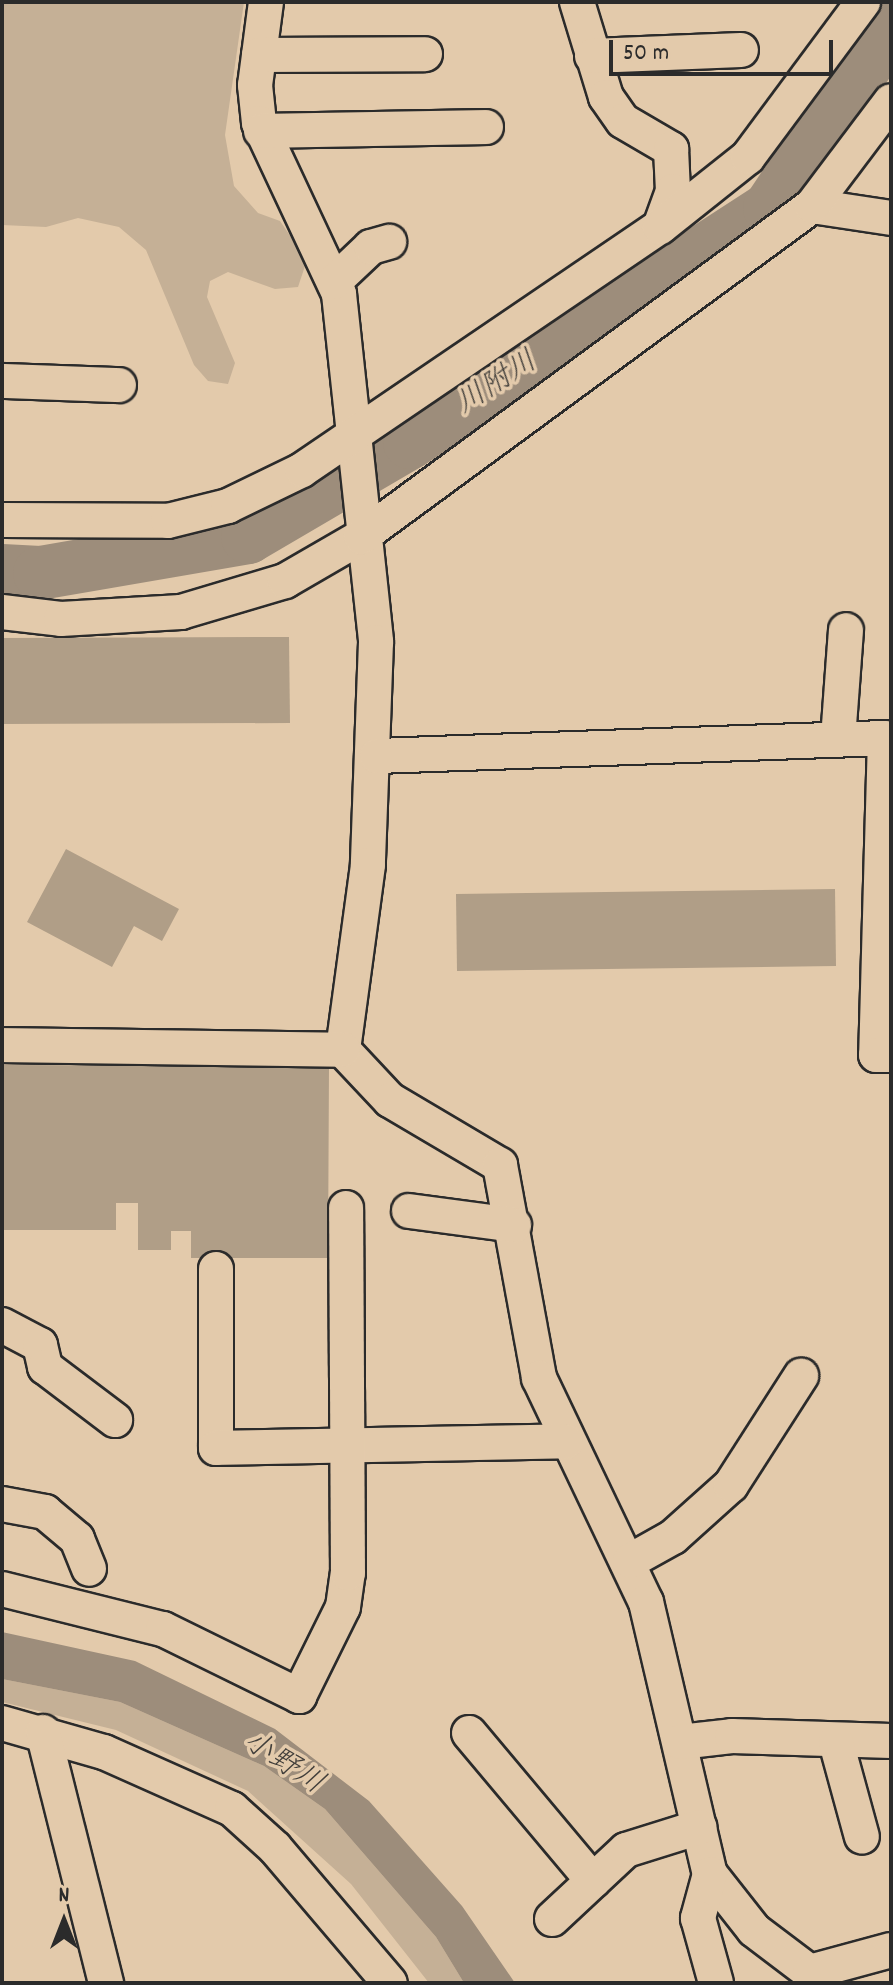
<!DOCTYPE html>
<meta charset="utf-8">
<style>
body{margin:0}
#map{position:relative;width:893px;height:1985px;overflow:hidden;background:#e3caab;font-family:Dekko,"Klee One",sans-serif}
div>[style]{position:absolute}
[style*='--x']{left:calc(var(--x)*1px);top:calc(var(--y)*1px);width:calc(var(--w)*1px);rotate:calc(var(--a)*1deg)}
.green>*{inset:0;background:#c5b096}
.water>*{inset:0;background:#9d8d7b}
.river>*{height:54px;margin:-27px;padding:0 27px;transform-origin:27px;border-radius:27px;background:#9d8d7b}
.building>*{inset:0;background:#b09e87}
.roads{filter:drop-shadow(2px 0 #2b2b2b) drop-shadow(-2px 0 #2b2b2b) drop-shadow(0 2px #2b2b2b) drop-shadow(0 -2px #2b2b2b)}
.street>*{height:34px;margin:-17px;padding:0 17px;transform-origin:17px;border-radius:17px;background:#e3caab}
span{translate:-50% -50%;white-space:nowrap;text-align:center;line-height:1.15;-webkit-text-stroke:7px #e3caab;paint-order:stroke}
.water-label{font-size:30px;color:#423f3b;font-style:italic}
.frame{position:absolute;inset:0;border:4px solid #2b2b2b;pointer-events:none}
.north{position:absolute;left:24px;top:1881px;width:80px;height:80px;-webkit-text-stroke:6px #e3caab;paint-order:stroke;rotate:0deg;font-size:22px;font-weight:700;line-height:32px;text-align:center;color:#2b2b2b}
.north::after{content:'';display:block;margin:auto;width:28px;height:36px;background:#2b2b2b;clip-path:polygon(50% 0,100% 100%,50% 72%,0 100%)}
.scale{position:absolute;left:609px;top:40px;width:224px;height:36px;box-sizing:border-box;border:4px solid #2b2b2b;border-top:0;padding-left:10px;font-size:24px;line-height:28px;white-space:nowrap;color:#2b2b2b;-webkit-text-stroke:6px #e3caab;paint-order:stroke}
</style>
<div id="map">
<div class="green">
<i style="clip-path:polygon(2px 2px,244px 2px,225px 135px,234px 186px,258px 213px,280px 221px,307px 260px,298px 287px,275px 289px,228px 272px,210px 281px,207px 297px,235px 363px,228px 384px,208px 381px,194px 365px,146px 250px,119px 227px,78px 218px,46px 227px,2px 225px)"></i>
<i style="clip-path:polygon(2px 1679px,120px 1702px,264px 1766px,325px 1809px,436px 1937px,464px 1983px,429px 1983px,351px 1884px,248px 1791px,116px 1730px,2px 1702px)"></i>
</div>
<div class="water">
<i style="clip-path:polygon(2px 1632px,135px 1661px,275px 1729px,369px 1801px,462px 1906px,515px 1983px,464px 1983px,436px 1937px,325px 1809px,264px 1766px,120px 1702px,2px 1679px)"></i>
</div>
<div class="river">
<i style="--x:2;--y:571;--w:38;--a:3"></i>
<i style="--x:40;--y:573;--w:211;--a:-9.8"></i>
<i style="--x:248;--y:537;--w:188;--a:-30.4"></i>
<i style="--x:410;--y:442;--w:429;--a:-33"></i>
<i style="--x:770;--y:208;--w:218;--a:-56.2"></i>
</div>
<div class="building">
<i style="clip-path:polygon(289px 637px,290px 723px,3px 724px,3px 638px)"></i>
<i style="clip-path:polygon(66px 849px,179px 909px,162px 941px,134px 926px,112px 967px,27px 922px)"></i>
<i style="clip-path:polygon(835px 889px,836px 966px,457px 971px,456px 894px)"></i>
<i style="clip-path:polygon(2px 1065px,329px 1066px,328px 1258px,191px 1258px,191px 1231px,171px 1231px,171px 1250px,138px 1250px,138px 1203px,116px 1203px,116px 1230px,2px 1230px)"></i>
</div>
<div class="roads">
<div class="street">
<i style="--x:266;--y:2;--w:84;--a:97.5"></i>
<i style="--x:255;--y:85;--w:38;--a:84"></i>
<i style="--x:259;--y:123;--w:189;--a:64.9"></i>
<i style="--x:339;--y:294;--w:350;--a:83.9"></i>
<i style="--x:376;--y:642;--w:223;--a:92.1"></i>
<i style="--x:368;--y:865;--w:187;--a:97.7"></i>
<i style="--x:343;--y:1050;--w:69;--a:46.8"></i>
<i style="--x:390;--y:1100;--w:128;--a:30.6"></i>
<i style="--x:500;--y:1165;--w:217;--a:79.6"></i>
<i style="--x:539;--y:1378;--w:248;--a:64.5"></i>
<i style="--x:646;--y:1602;--w:279;--a:76.8"></i>
<i style="--x:710;--y:1874;--w:71;--a:51.8"></i>
<i style="--x:754;--y:1930;--w:88;--a:37.1"></i>
<i style="--x:577;--y:2;--w:99;--a:73"></i>
<i style="--x:606;--y:97;--w:29;--a:55"></i>
<i style="--x:623;--y:121;--w:56;--a:30.3"></i>
<i style="--x:671;--y:149;--w:42;--a:87.3"></i>
<i style="--x:673;--y:191;--w:38;--a:110"></i>
<i style="--x:259;--y:55;--w:166;--a:-0.3"></i>
<i style="--x:592;--y:56;--w:149;--a:-2.3"></i>
<i style="--x:261;--y:131;--w:225;--a:-1"></i>
<i style="--x:812;--y:206;--w:80;--a:8.6"></i>
<i style="--x:334;--y:282;--w:51;--a:-43.4"></i>
<i style="--x:371;--y:247;--w:19;--a:-16"></i>
<i style="--x:2;--y:381;--w:117;--a:2"></i>
<i style="--x:2;--y:520;--w:166;--a:0.3"></i>
<i style="--x:168;--y:521;--w:62;--a:-14"></i>
<i style="--x:228;--y:506;--w:82;--a:-25.9"></i>
<i style="--x:302;--y:470;--w:433;--a:-34.2"></i>
<i style="--x:660;--y:227;--w:112;--a:-38.5"></i>
<i style="--x:748;--y:157;--w:193;--a:-53.4"></i>
<i style="--x:2;--y:612;--w:59;--a:6.8"></i>
<i style="--x:61;--y:619;--w:120;--a:-3.3"></i>
<i style="--x:181;--y:612;--w:109;--a:-16.6"></i>
<i style="--x:285;--y:581;--w:88;--a:-30.1"></i>
<i style="--x:361;--y:537;--w:559;--a:-36.28"></i>
<i style="--x:812;--y:206;--w:131;--a:-53"></i>
<i style="--x:838;--y:739;--w:109;--a:-85.8"></i>
<i style="--x:377;--y:756;--w:508;--a:-2.03"></i>
<i style="--x:885;--y:738;--w:317;--a:91.6"></i>
<i style="--x:876;--y:1055;--w:15;--a:0"></i>
<i style="--x:2;--y:1045;--w:341;--a:0.8"></i>
<i style="--x:409;--y:1211;--w:106;--a:7.6"></i>
<i style="--x:216;--y:1269;--w:179;--a:90"></i>
<i style="--x:216;--y:1448;--w:350;--a:-1.1"></i>
<i style="--x:2;--y:1325;--w:43;--a:27.8"></i>
<i style="--x:40;--y:1345;--w:23;--a:77"></i>
<i style="--x:45;--y:1367;--w:88;--a:37.1"></i>
<i style="--x:2;--y:1504;--w:44;--a:10.5"></i>
<i style="--x:45;--y:1512;--w:42;--a:40.2"></i>
<i style="--x:77;--y:1539;--w:32;--a:68"></i>
<i style="--x:630;--y:1561;--w:49;--a:-29.2"></i>
<i style="--x:673;--y:1537;--w:78;--a:-41.9"></i>
<i style="--x:731;--y:1485;--w:130;--a:-57.3"></i>
<i style="--x:2;--y:1589;--w:166;--a:14"></i>
<i style="--x:163;--y:1629;--w:152;--a:26.2"></i>
<i style="--x:299;--y:1696;--w:99;--a:-63.7"></i>
<i style="--x:343;--y:1607;--w:34;--a:-82"></i>
<i style="--x:348;--y:1573;--w:365;--a:-90.3"></i>
<i style="--x:2;--y:1723;--w:106;--a:15.9"></i>
<i style="--x:104;--y:1752;--w:140;--a:24"></i>
<i style="--x:232;--y:1809;--w:58;--a:42.2"></i>
<i style="--x:275;--y:1848;--w:177;--a:49.6"></i>
<i style="--x:43;--y:1732;--w:259;--a:75.9"></i>
<i style="--x:469;--y:1733;--w:193;--a:50"></i>
<i style="--x:680;--y:1742;--w:52;--a:-6.6"></i>
<i style="--x:732;--y:1736;--w:159;--a:1.8"></i>
<i style="--x:836;--y:1742;--w:98;--a:74.7"></i>
<i style="--x:710;--y:1874;--w:46;--a:105.3"></i>
<i style="--x:698;--y:1918;--w:67;--a:74.5"></i>
<i style="--x:552;--y:1919;--w:101;--a:-43"></i>
<i style="--x:626;--y:1850;--w:77;--a:-17.3"></i>
<i style="--x:810;--y:1972;--w:84;--a:-15.2"></i>
</div>
</div>
<div class="water-label">
<span style="left:498px;top:385px;rotate:-33deg">川附川</span>
<span style="left:282px;top:1765px;rotate:33deg">小野川</span>
</div>
<div class="frame"></div>
<div class="north">N</div>
<div class="scale">50 m</div>
</div>
